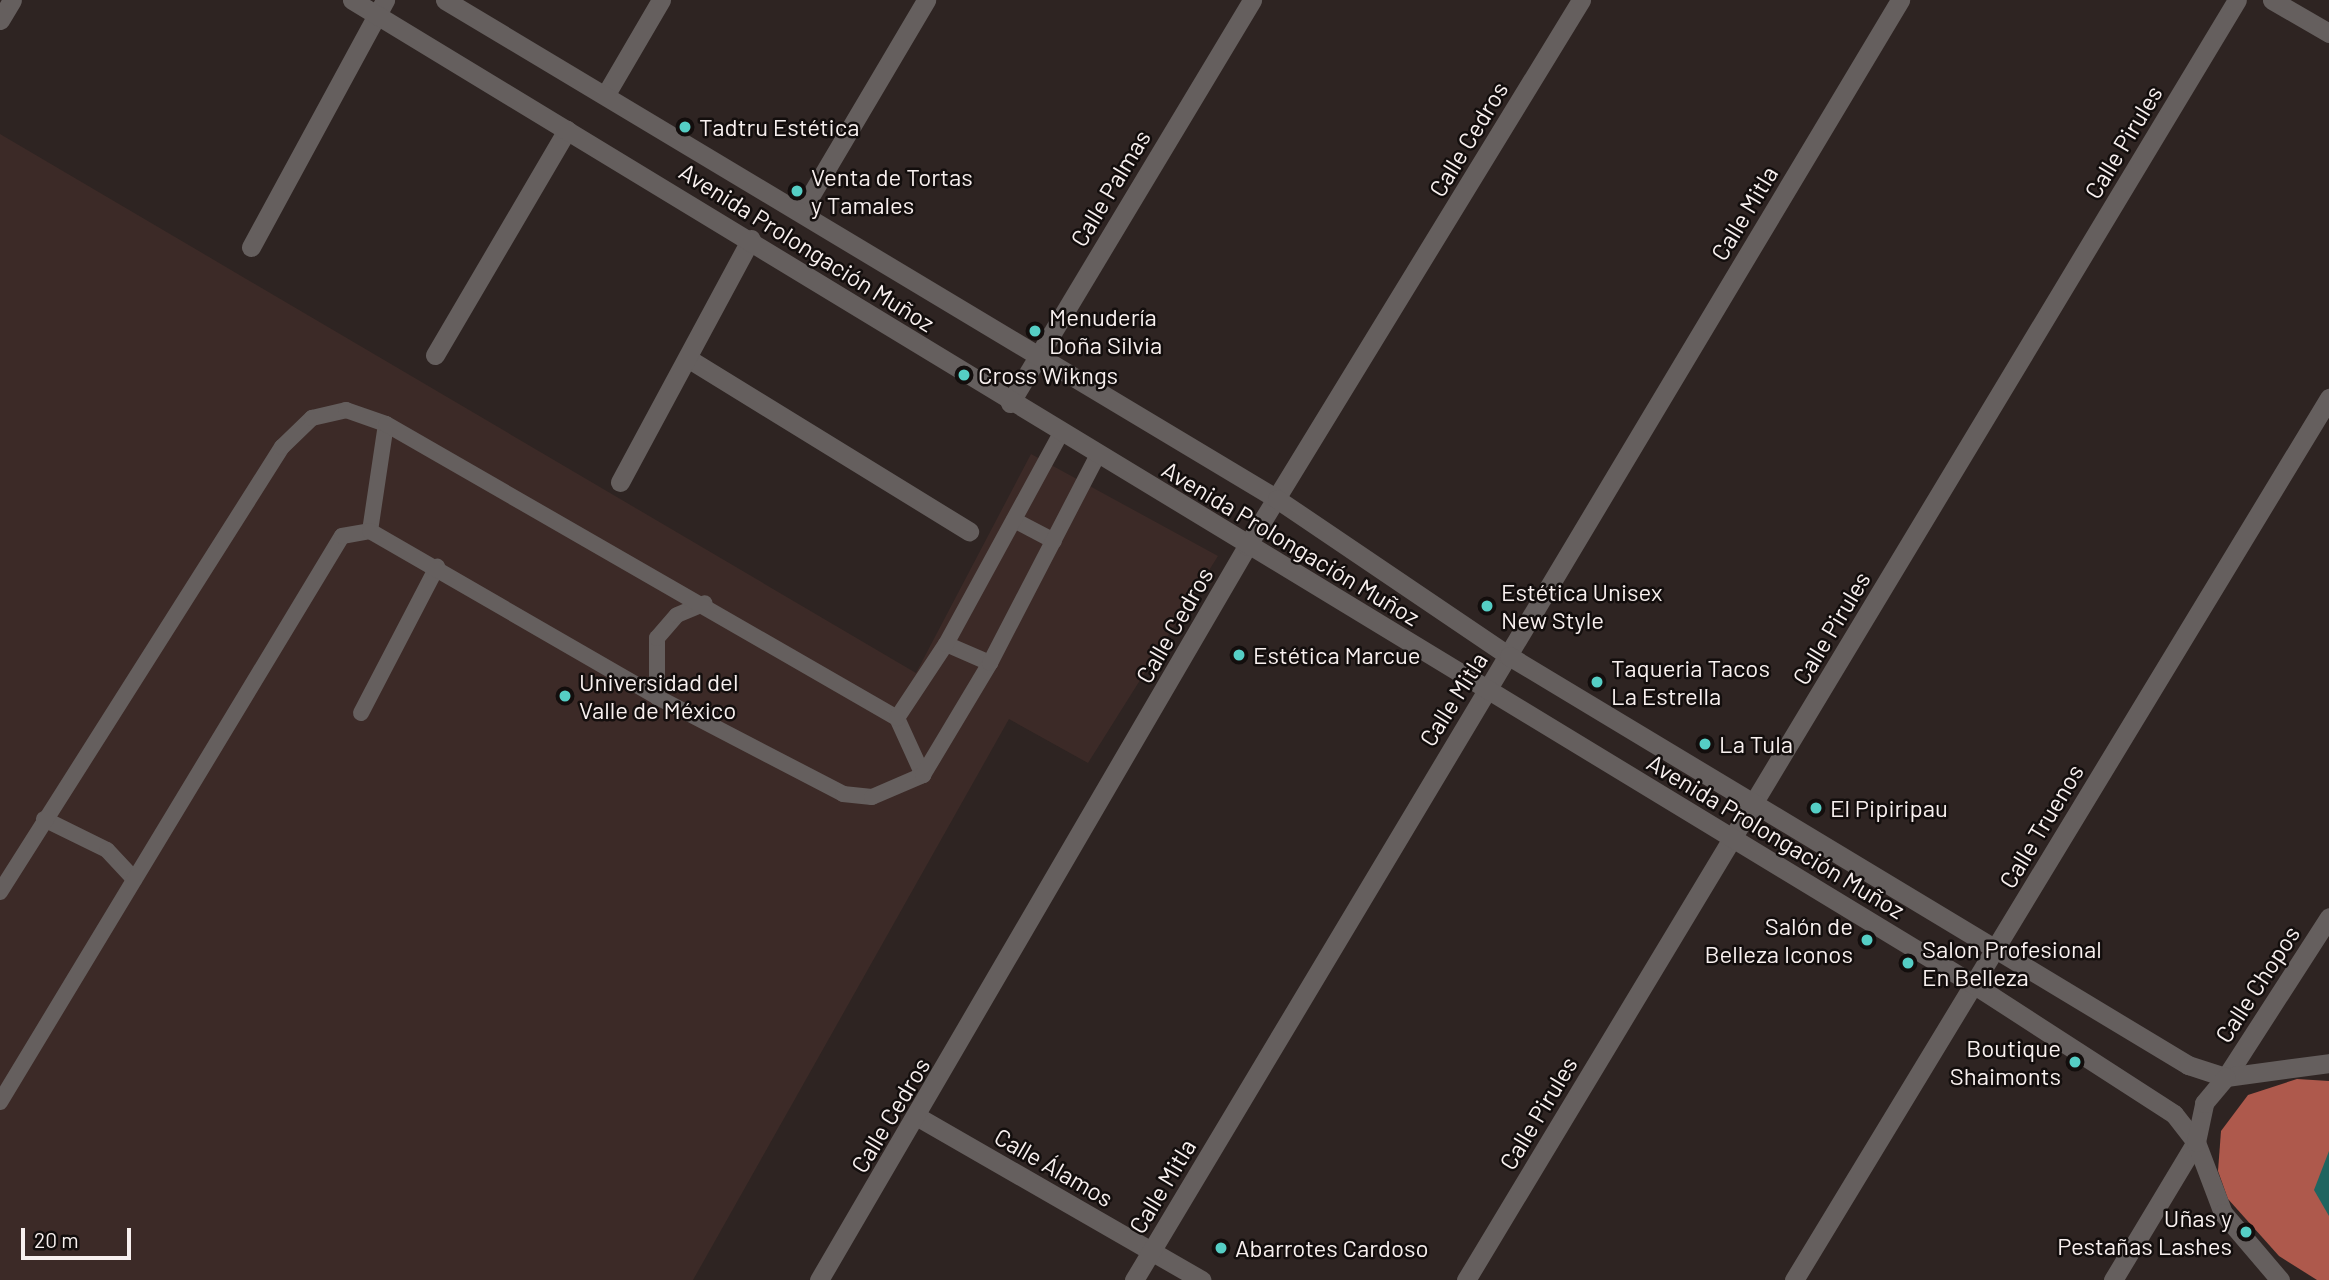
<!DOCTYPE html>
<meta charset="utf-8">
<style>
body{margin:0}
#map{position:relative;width:2329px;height:1280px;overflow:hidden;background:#2e2422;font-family:Barlow,sans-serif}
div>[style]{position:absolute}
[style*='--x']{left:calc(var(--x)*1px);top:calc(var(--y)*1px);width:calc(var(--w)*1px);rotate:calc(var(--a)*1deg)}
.built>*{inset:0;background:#3c2a27}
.water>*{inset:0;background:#ae594c}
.building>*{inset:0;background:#1f6560}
.service>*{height:16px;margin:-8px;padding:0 8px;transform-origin:8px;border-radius:8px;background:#655f5e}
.minor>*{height:19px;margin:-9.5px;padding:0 9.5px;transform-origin:9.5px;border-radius:9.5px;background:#655f5e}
.tertiary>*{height:19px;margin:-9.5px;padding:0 9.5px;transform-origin:9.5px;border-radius:9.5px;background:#655f5e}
.dots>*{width:19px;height:19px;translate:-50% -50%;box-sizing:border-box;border:4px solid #130e0d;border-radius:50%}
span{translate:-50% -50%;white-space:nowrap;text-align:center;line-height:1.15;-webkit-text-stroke:5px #130e0d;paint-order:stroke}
.poi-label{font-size:24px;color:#f8f0ef}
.left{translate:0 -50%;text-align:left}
.right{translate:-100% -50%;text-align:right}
.street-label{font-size:24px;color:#f8f0ef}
.scale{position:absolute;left:21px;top:1228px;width:110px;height:32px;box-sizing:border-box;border:4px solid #f8f0ef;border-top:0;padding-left:9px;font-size:21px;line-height:24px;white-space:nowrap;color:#f8f0ef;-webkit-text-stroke:5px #130e0d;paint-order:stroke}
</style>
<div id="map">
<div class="built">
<i style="clip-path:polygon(0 134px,916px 673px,1031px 454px,1218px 556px,1088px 763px,1009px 719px,693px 1280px,0 1280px)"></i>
</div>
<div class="water">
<i style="clip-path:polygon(2297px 1079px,2329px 1081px,2329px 1280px,2317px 1280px,2279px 1256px,2228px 1199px,2218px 1171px,2221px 1131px,2248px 1095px)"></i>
</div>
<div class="building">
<i style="clip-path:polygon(2329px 1151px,2329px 1216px,2314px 1190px)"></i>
</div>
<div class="service">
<i style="--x:1014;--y:520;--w:45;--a:27.7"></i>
<i style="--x:370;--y:531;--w:108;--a:-81.5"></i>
<i style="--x:946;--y:644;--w:48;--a:23.4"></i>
<i style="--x:657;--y:697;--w:59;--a:-90"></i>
<i style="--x:657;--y:638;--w:30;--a:-49"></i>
<i style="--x:677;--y:615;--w:30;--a:-23"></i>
<i style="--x:361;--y:713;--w:165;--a:-62.5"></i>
<i style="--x:897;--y:718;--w:63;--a:65.5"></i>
<i style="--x:44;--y:819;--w:70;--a:26.2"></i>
<i style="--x:107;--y:850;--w:40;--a:47"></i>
<i style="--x:0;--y:892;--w:527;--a:-57.64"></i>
<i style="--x:282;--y:447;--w:42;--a:-44"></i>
<i style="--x:312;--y:418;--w:35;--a:-13"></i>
<i style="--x:346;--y:410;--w:42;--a:19.3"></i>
<i style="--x:386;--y:424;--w:590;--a:29.91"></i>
<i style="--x:897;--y:718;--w:89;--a:-56.5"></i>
<i style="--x:946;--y:644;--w:240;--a:-61.4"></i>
<i style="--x:0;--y:1102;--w:661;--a:-58.86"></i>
<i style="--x:342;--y:536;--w:28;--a:-10"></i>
<i style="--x:370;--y:531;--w:332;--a:30"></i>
<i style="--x:657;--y:697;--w:210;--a:27.5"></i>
<i style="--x:843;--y:794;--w:29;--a:6"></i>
<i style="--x:872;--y:797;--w:56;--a:-23.3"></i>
<i style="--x:923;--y:775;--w:131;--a:-59.1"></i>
<i style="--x:990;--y:663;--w:234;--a:-62.6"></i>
</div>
<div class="minor">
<i style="--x:2272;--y:0;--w:66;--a:30.1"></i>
<i style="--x:0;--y:20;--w:23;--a:-59"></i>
<i style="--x:606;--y:94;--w:109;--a:-59.7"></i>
<i style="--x:802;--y:210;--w:244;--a:-59.4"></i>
<i style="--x:251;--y:247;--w:281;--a:-61.5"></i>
<i style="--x:435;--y:355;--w:261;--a:-59.6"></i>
<i style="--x:689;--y:359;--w:329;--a:31.6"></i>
<i style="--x:1010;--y:403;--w:470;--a:-59"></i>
<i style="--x:620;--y:482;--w:276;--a:-61.7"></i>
<i style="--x:2226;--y:1077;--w:190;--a:-57.2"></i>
<i style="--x:918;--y:1117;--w:327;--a:29.9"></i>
<i style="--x:819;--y:1280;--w:850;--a:-59.75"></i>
<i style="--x:1247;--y:546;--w:640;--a:-58.54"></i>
<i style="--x:1134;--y:1280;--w:1492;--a:-59.1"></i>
<i style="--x:1466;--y:1280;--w:1494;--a:-58.94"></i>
<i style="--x:1794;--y:1280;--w:1032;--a:-58.76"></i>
<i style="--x:2113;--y:1280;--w:161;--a:-59"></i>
</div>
<div class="tertiary">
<i style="--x:352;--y:0;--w:1896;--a:31.26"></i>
<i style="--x:1973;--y:984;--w:239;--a:32.9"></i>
<i style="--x:2174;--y:1114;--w:36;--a:52"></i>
<i style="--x:2196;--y:1142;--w:76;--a:69.2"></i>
<i style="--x:2223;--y:1213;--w:88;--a:49.6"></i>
<i style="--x:445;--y:0;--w:970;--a:30.95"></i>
<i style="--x:1277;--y:499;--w:280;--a:34.1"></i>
<i style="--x:1509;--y:656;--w:793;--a:31.06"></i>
<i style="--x:2188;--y:1065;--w:40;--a:18"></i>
<i style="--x:2226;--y:1077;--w:104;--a:-7.7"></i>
<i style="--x:2196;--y:1142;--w:40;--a:-78"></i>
<i style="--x:2204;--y:1103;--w:34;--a:-50"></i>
</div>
<div class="dots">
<i style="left:685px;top:127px;background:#55cec5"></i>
<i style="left:797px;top:191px;background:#55cec5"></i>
<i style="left:1035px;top:331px;background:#55cec5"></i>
<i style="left:964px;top:375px;background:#55cec5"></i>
<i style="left:1487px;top:606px;background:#55cec5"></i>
<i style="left:1239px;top:655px;background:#55cec5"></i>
<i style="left:1597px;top:682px;background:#55cec5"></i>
<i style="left:565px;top:696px;background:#55cec5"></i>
<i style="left:1705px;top:744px;background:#55cec5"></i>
<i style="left:1816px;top:808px;background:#55cec5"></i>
<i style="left:1867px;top:940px;background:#55cec5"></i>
<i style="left:1908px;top:963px;background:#55cec5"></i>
<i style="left:2075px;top:1062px;background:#55cec5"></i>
<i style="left:2246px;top:1232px;background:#55cec5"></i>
<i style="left:1221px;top:1248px;background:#55cec5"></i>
</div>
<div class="poi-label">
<span class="left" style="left:699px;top:127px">Tadtru Estética</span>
<span class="left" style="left:811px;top:191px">Venta de Tortas<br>y Tamales</span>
<span class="left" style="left:1049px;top:331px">Menudería<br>Doña Silvia</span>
<span class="left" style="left:978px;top:375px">Cross Wikngs</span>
<span class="left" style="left:1501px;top:606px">Estética Unisex<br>New Style</span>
<span class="left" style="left:1253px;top:655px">Estética Marcue</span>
<span class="left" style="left:1611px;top:682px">Taqueria Tacos<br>La Estrella</span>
<span class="left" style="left:579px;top:696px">Universidad del<br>Valle de México</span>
<span class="left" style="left:1719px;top:744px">La Tula</span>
<span class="left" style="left:1830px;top:808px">El Pipiripau</span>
<span class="right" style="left:1853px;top:940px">Salón de<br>Belleza Iconos</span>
<span class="left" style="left:1922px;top:963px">Salon Profesional<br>En Belleza</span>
<span class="right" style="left:2061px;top:1062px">Boutique<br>Shaimonts</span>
<span class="right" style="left:2232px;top:1232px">Uñas y<br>Pestañas Lashes</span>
<span class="left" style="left:1235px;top:1248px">Abarrotes Cardoso</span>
</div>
<div class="street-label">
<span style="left:1468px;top:139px;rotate:-59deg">Calle Cedros</span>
<span style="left:2123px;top:142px;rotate:-59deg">Calle Pirules</span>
<span style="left:1110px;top:188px;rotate:-59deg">Calle Palmas</span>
<span style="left:1744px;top:213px;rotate:-59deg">Calle Mitla</span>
<span style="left:807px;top:247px;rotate:32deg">Avenida Prolongación Muñoz</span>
<span style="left:1291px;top:543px;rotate:31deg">Avenida Prolongación Muñoz</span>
<span style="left:1174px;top:625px;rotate:-60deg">Calle Cedros</span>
<span style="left:1831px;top:628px;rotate:-59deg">Calle Pirules</span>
<span style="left:1453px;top:699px;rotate:-58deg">Calle Mitla</span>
<span style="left:2041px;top:826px;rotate:-59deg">Calle Truenos</span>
<span style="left:1776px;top:836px;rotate:31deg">Avenida Prolongación Muñoz</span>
<span style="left:2257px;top:984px;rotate:-57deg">Calle Chopos</span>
<span style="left:1538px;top:1113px;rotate:-59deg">Calle Pirules</span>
<span style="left:890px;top:1115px;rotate:-59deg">Calle Cedros</span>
<span style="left:1054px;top:1167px;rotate:30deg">Calle Álamos</span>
<span style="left:1162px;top:1186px;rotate:-59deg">Calle Mitla</span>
</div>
<div class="scale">20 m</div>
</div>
